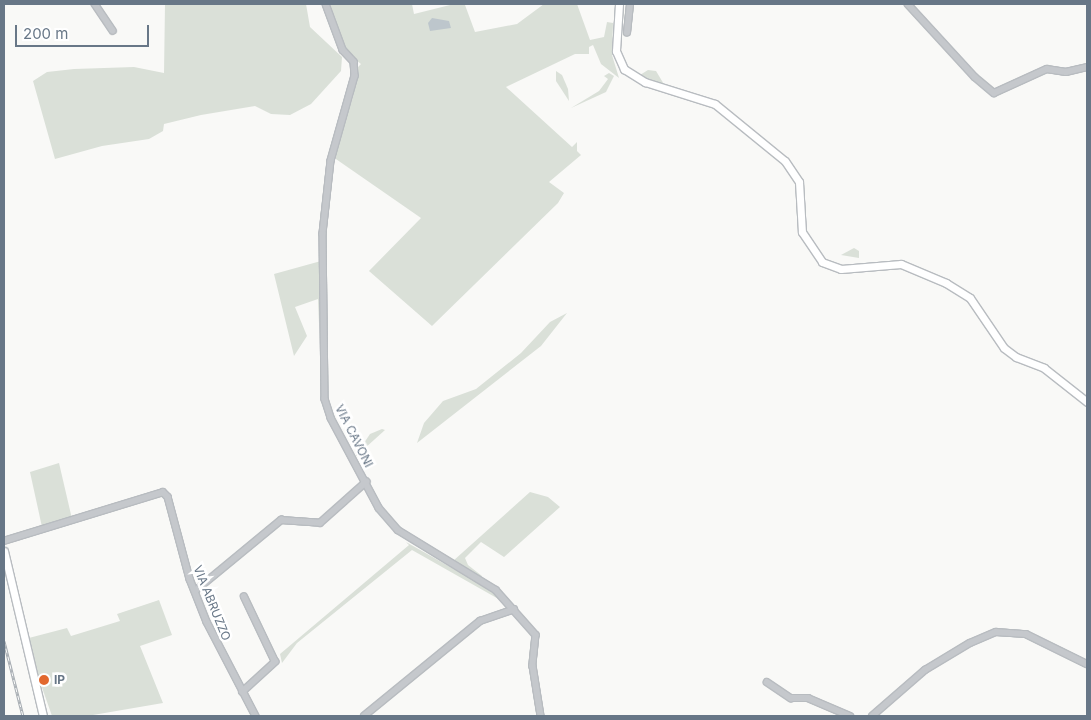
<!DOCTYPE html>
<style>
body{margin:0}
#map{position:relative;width:1091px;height:720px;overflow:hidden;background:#f9f9f7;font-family:Inter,sans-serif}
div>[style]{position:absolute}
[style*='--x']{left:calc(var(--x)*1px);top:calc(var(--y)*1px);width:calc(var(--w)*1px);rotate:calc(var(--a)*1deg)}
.green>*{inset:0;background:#dae0d8}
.water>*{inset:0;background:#bdc6cc}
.roads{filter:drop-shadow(1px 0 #b8bcc0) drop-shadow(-1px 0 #b8bcc0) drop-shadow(0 1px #b8bcc0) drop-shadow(0 -1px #b8bcc0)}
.minor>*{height:5.5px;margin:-2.75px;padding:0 2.75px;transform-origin:2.75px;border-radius:2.75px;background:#c5c8cc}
.major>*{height:7px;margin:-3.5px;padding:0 3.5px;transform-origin:3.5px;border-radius:3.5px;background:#fff}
.rail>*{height:3px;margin-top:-1.5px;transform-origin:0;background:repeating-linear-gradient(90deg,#fff 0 4px,#a5abb1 0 8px);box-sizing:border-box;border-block:1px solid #a5abb1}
.dots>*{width:14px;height:14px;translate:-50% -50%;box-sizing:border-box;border:2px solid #fff;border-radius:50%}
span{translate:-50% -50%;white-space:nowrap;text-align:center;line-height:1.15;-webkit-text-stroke:5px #fff;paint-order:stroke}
.street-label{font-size:12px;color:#687787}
.poi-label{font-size:12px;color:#687787;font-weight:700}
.left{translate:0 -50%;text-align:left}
.frame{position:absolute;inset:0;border:5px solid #687787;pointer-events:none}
.scale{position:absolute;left:15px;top:25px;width:134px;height:22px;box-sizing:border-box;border:2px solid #687787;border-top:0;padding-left:6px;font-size:15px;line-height:18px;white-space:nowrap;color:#687787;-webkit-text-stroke:4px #fff;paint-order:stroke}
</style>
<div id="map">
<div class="green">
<i style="clip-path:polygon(165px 4px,306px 4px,310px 27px,342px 57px,341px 71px,311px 104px,290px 115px,271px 114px,255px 106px,201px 115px,164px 124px,163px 131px,149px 139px,102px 146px,55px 159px,33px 81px,47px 72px,74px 69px,134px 67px,164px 73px)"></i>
<i style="clip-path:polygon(330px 4px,412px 4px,414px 14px,454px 4px,465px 5px,475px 32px,517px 24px,544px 4px,577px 4px,590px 40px,604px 37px,607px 22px,613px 23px,612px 55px,619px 78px,601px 64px,593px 45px,589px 47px,589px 54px,575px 54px,506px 87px,572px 147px,577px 142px,577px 151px,581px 155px,549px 182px,564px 193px,558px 203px,432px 326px,369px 271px,421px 218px,333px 157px,353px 97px,356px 69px,361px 64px,347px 53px)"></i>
<i style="clip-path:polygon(648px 70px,656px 71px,665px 86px,644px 79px,640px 75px)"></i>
<i style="clip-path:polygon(556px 71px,562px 75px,568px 89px,569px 101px,556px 81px)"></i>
<i style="clip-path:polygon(609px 73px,614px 76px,606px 92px,571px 108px,599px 91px,608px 79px,604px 76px)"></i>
<i style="clip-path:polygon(854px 248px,859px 251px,859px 258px,841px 255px)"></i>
<i style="clip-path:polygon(321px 261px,319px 324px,318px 299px,295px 307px,307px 336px,294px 356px,274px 274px)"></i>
<i style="clip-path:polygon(567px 313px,541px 346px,417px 443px,424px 423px,443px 401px,476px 389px,521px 353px,550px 322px)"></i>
<i style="clip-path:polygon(382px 429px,385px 430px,354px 458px,370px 434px)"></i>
<i style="clip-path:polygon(59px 463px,72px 519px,42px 527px,30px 472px)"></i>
<i style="clip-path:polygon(530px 492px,548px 497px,560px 507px,504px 557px,481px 542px,465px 558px,468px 565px,482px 576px,480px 578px,453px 561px)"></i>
<i style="clip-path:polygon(406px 542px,491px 590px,502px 601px,412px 550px,297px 643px,282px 663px,280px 654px,409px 545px)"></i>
<i style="clip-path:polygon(159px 600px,172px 635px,140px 646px,163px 703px,93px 715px,52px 716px,25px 639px,67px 628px,71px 636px,120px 621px,117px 614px)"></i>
</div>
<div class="water">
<i style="clip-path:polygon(432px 18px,449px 21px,451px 28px,430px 31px,428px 23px)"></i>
</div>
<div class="roads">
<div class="minor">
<i style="--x:95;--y:4;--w:32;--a:56"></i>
<i style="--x:326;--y:4;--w:49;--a:69.7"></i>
<i style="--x:343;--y:50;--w:16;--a:47"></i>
<i style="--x:354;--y:62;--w:14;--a:86"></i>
<i style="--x:355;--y:76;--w:88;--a:105.8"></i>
<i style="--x:331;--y:161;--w:73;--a:96.3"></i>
<i style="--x:323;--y:234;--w:165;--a:89.3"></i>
<i style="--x:325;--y:399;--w:20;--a:72"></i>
<i style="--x:331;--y:418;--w:102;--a:61.9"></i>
<i style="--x:379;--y:508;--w:29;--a:49"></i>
<i style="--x:398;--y:530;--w:115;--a:31.5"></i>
<i style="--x:496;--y:590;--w:60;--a:48.4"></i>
<i style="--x:536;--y:635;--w:31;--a:96"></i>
<i style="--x:533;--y:666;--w:51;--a:80.9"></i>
<i style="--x:908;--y:4;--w:99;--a:47.5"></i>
<i style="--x:975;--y:77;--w:25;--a:40"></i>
<i style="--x:994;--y:93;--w:58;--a:-24.4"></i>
<i style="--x:1047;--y:69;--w:19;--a:9"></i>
<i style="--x:1066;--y:72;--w:22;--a:-13"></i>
<i style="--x:627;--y:33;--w:29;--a:-84"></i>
<i style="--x:4;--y:541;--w:166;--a:-17.1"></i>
<i style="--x:163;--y:492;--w:7;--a:45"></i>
<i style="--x:168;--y:497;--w:85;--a:75"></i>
<i style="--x:190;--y:579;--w:46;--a:68.4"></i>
<i style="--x:207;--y:622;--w:106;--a:62.5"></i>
<i style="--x:195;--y:591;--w:112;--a:-39.5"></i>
<i style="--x:281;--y:520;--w:39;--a:4"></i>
<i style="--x:320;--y:523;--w:62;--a:-41.7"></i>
<i style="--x:767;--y:682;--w:29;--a:34"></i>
<i style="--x:791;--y:698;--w:17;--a:0"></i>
<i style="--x:808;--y:698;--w:46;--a:23.2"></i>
<i style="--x:242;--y:692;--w:45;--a:-42.3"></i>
<i style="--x:275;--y:662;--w:72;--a:-115.5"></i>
<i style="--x:364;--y:716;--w:150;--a:-39.3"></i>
<i style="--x:480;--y:621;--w:36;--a:-19"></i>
<i style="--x:872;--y:716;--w:70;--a:-41"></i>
<i style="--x:925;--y:670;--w:52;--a:-31"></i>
<i style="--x:970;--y:643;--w:28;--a:-23"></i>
<i style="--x:996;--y:632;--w:30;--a:4"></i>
<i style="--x:1026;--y:634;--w:68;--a:26.2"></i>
</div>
<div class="major">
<i style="--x:619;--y:4;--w:47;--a:93.7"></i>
<i style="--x:616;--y:51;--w:20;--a:66"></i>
<i style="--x:624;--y:69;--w:25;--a:32"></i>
<i style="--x:645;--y:82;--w:73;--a:17.4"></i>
<i style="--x:715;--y:104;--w:90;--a:39.2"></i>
<i style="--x:785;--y:161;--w:25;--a:56"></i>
<i style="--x:799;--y:182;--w:50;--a:86.6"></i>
<i style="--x:802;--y:232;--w:36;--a:56"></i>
<i style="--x:822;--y:262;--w:20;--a:20"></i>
<i style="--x:841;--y:269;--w:60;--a:-4.8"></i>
<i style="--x:901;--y:264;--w:49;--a:22.9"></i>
<i style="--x:946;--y:283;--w:28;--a:32"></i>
<i style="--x:970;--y:298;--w:60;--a:55.8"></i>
<i style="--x:1004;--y:348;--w:15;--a:37"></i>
<i style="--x:1016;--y:357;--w:30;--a:21"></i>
<i style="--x:1044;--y:368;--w:55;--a:38.3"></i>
<i style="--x:4;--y:551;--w:170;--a:76.7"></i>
</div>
</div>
<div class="rail">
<i style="--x:4;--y:641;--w:77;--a:75.8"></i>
</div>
<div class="dots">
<i style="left:44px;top:680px;background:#e2682e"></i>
</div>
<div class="street-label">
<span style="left:354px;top:436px;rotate:63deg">VIA CAVONI</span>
<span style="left:212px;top:603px;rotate:68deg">VIA ABRUZZO</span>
</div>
<div class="poi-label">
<span class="left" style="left:54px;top:680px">IP</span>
</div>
<div class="frame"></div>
<div class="scale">200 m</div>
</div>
